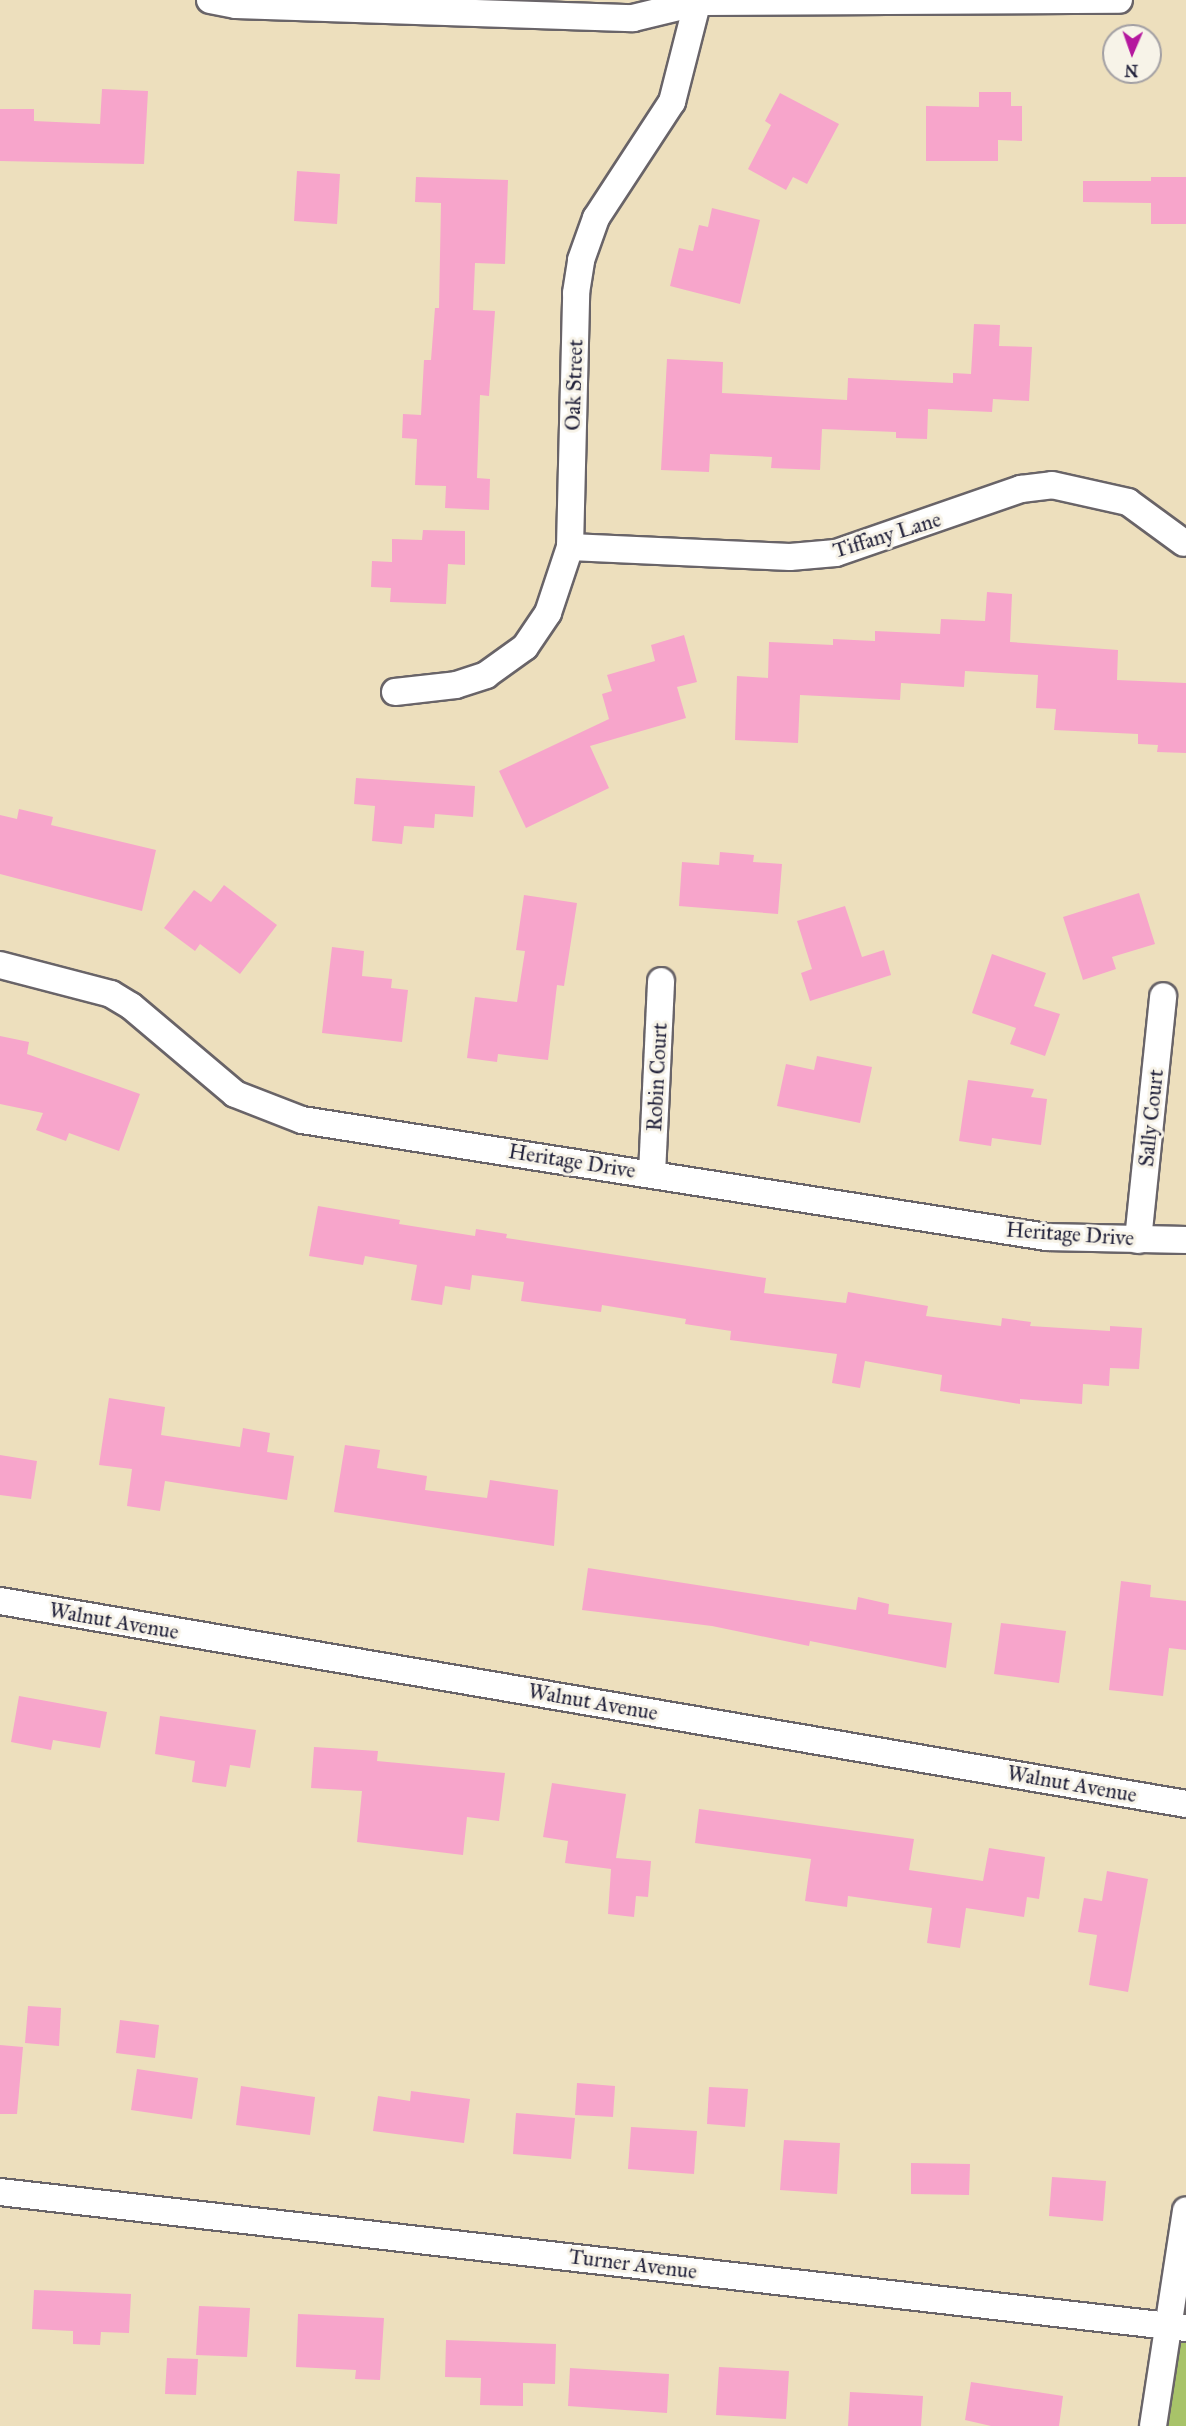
<!DOCTYPE html>
<style>
body{margin:0}
#map{position:relative;width:1186px;height:2426px;overflow:hidden;background:#eddfbd;font-family:"IM FELL Great Primer",serif}
div>[style]{position:absolute}
[style*='--x']{left:calc(var(--x)*1px);top:calc(var(--y)*1px);width:calc(var(--w)*1px);rotate:calc(var(--a)*1deg)}
.green>*{inset:0;background:#a8c369}
.building>*{inset:0;background:#f7a5cb}
.roads{filter:drop-shadow(2px 0 #696468) drop-shadow(-2px 0 #696468) drop-shadow(0 2px #696468) drop-shadow(0 -2px #696468)}
.street>*{height:26px;margin:-13px;padding:0 13px;transform-origin:13px;border-radius:13px;background:#fff}
span{translate:-50% -50%;white-space:nowrap;text-align:center;line-height:1.15;-webkit-text-stroke:6px #f7f3e8;paint-order:stroke}
.street-label{font-size:21px;color:#22223b}
.north{position:absolute;left:1102px;top:24px;width:60px;height:60px;box-sizing:border-box;background:#f7f3e8;border:2px solid #a29fa3;border-radius:50%;rotate:182deg;font-size:16px;font-weight:700;line-height:24px;text-align:center;color:#22223b}
.north::after{content:'';display:block;margin:auto;width:21px;height:27px;background:#b5179e;clip-path:polygon(50% 0,100% 100%,50% 72%,0 100%)}
</style>
<div id="map">
<div class="green">
<i style="clip-path:polygon(1169px 2326px,1186px 2328px,1186px 2426px,1153px 2426px)"></i>
</div>
<div class="building">
<i style="clip-path:polygon(102px 89px,148px 91px,144px 164px,0 161px,0 109px,34px 109px,34px 121px,100px 124px)"></i>
<i style="clip-path:polygon(979px 92px,1011px 92px,1011px 106px,1022px 106px,1022px 141px,998px 140px,998px 161px,926px 161px,926px 106px,979px 107px)"></i>
<i style="clip-path:polygon(780px 93px,839px 124px,807px 184px,793px 177px,786px 190px,748px 169px,771px 125px,765px 121px)"></i>
<i style="clip-path:polygon(297px 171px,340px 174px,337px 224px,294px 221px)"></i>
<i style="clip-path:polygon(416px 177px,508px 180px,505px 264px,475px 263px,473px 310px,495px 311px,489px 396px,480px 395px,477px 478px,490px 479px,489px 510px,445px 508px,446px 486px,415px 485px,417px 439px,402px 438px,403px 414px,421px 415px,424px 360px,431px 360px,435px 308px,439px 308px,441px 203px,415px 202px)"></i>
<i style="clip-path:polygon(1151px 177px,1186px 177px,1186px 224px,1151px 224px,1151px 203px,1083px 202px,1083px 181px,1151px 181px)"></i>
<i style="clip-path:polygon(712px 208px,760px 220px,740px 304px,670px 286px,679px 248px,693px 251px,699px 225px,708px 227px)"></i>
<i style="clip-path:polygon(974px 324px,1000px 325px,999px 346px,1032px 347px,1029px 401px,993px 399px,992px 412px,928px 409px,927px 439px,896px 438px,896px 432px,822px 429px,820px 470px,771px 468px,772px 457px,710px 454px,709px 472px,661px 470px,667px 359px,723px 362px,722px 393px,847px 400px,848px 378px,953px 383px,953px 373px,971px 374px)"></i>
<i style="clip-path:polygon(423px 530px,465px 531px,465px 565px,448px 564px,446px 604px,390px 602px,391px 588px,371px 587px,372px 561px,392px 562px,392px 539px,422px 540px)"></i>
<i style="clip-path:polygon(987px 592px,1012px 594px,1010px 642px,1118px 650px,1117px 680px,1186px 683px,1186px 753px,1157px 752px,1158px 745px,1138px 744px,1138px 734px,1054px 730px,1056px 709px,1036px 708px,1038px 675px,965px 671px,964px 687px,901px 683px,900px 700px,800px 695px,798px 743px,735px 740px,737px 676px,768px 678px,769px 642px,833px 645px,833px 639px,875px 641px,875px 631px,940px 634px,941px 619px,985px 621px)"></i>
<i style="clip-path:polygon(684px 635px,697px 682px,677px 687px,686px 718px,590px 746px,609px 788px,526px 828px,499px 771px,609px 719px,602px 694px,612px 691px,607px 675px,655px 661px,651px 645px)"></i>
<i style="clip-path:polygon(356px 778px,475px 786px,473px 817px,435px 814px,434px 828px,404px 826px,402px 844px,372px 841px,375px 806px,354px 804px)"></i>
<i style="clip-path:polygon(19px 809px,53px 817px,51px 825px,156px 850px,142px 911px,0 874px,0 815px,17px 819px)"></i>
<i style="clip-path:polygon(720px 852px,754px 855px,753px 862px,782px 864px,778px 914px,679px 906px,682px 862px,719px 865px)"></i>
<i style="clip-path:polygon(224px 885px,277px 925px,240px 974px,200px 944px,195px 951px,164px 928px,194px 890px,211px 902px)"></i>
<i style="clip-path:polygon(1139px 893px,1155px 944px,1112px 957px,1116px 969px,1083px 980px,1063px 917px)"></i>
<i style="clip-path:polygon(524px 895px,577px 903px,564px 986px,557px 985px,548px 1060px,498px 1054px,497px 1062px,467px 1058px,475px 997px,517px 1002px,525px 951px,516px 950px)"></i>
<i style="clip-path:polygon(845px 906px,862px 957px,884px 950px,891px 975px,810px 1001px,801px 973px,812px 969px,797px 921px)"></i>
<i style="clip-path:polygon(332px 947px,364px 951px,362px 976px,392px 979px,391px 988px,408px 990px,402px 1042px,322px 1033px)"></i>
<i style="clip-path:polygon(992px 954px,1046px 973px,1034px 1006px,1060px 1014px,1045px 1056px,1010px 1044px,1016px 1028px,972px 1013px)"></i>
<i style="clip-path:polygon(0 1036px,29px 1042px,27px 1054px,140px 1094px,119px 1151px,69px 1133px,66px 1141px,36px 1130px,43px 1113px,0 1104px)"></i>
<i style="clip-path:polygon(817px 1056px,872px 1067px,860px 1123px,777px 1106px,786px 1064px,814px 1070px)"></i>
<i style="clip-path:polygon(968px 1080px,1034px 1089px,1031px 1097px,1047px 1099px,1041px 1145px,992px 1138px,991px 1146px,959px 1141px)"></i>
<i style="clip-path:polygon(318px 1206px,400px 1220px,399px 1224px,475px 1236px,476px 1229px,507px 1234px,506px 1238px,766px 1278px,764px 1293px,846px 1303px,848px 1292px,928px 1306px,926px 1316px,1001px 1326px,1002px 1318px,1031px 1322px,1030px 1326px,1110px 1331px,1110px 1326px,1142px 1328px,1139px 1369px,1110px 1368px,1109px 1386px,1083px 1384px,1082px 1404px,1020px 1399px,1020px 1404px,940px 1391px,942px 1375px,865px 1361px,860px 1388px,832px 1383px,837px 1354px,730px 1340px,731px 1331px,685px 1324px,686px 1319px,602px 1305px,601px 1312px,521px 1301px,524px 1282px,472px 1275px,470px 1290px,445px 1286px,442px 1305px,411px 1300px,417px 1265px,365px 1256px,363px 1265px,309px 1256px)"></i>
<i style="clip-path:polygon(109px 1398px,165px 1407px,161px 1435px,240px 1447px,243px 1428px,270px 1433px,267px 1452px,294px 1456px,287px 1500px,165px 1481px,160px 1511px,127px 1506px,132px 1469px,99px 1465px)"></i>
<i style="clip-path:polygon(345px 1445px,380px 1450px,377px 1468px,427px 1476px,425px 1490px,487px 1498px,490px 1480px,558px 1490px,554px 1546px,334px 1512px)"></i>
<i style="clip-path:polygon(0 1455px,37px 1461px,31px 1499px,0 1495px)"></i>
<i style="clip-path:polygon(588px 1568px,856px 1610px,858px 1597px,889px 1604px,888px 1614px,952px 1623px,946px 1668px,810px 1641px,809px 1646px,712px 1626px,582px 1610px)"></i>
<i style="clip-path:polygon(1121px 1581px,1151px 1585px,1150px 1597px,1186px 1601px,1186px 1650px,1169px 1648px,1163px 1696px,1109px 1690px)"></i>
<i style="clip-path:polygon(1001px 1623px,1066px 1631px,1059px 1683px,994px 1674px)"></i>
<i style="clip-path:polygon(19px 1696px,107px 1712px,100px 1748px,53px 1740px,51px 1750px,11px 1742px)"></i>
<i style="clip-path:polygon(160px 1716px,256px 1730px,250px 1768px,230px 1765px,226px 1787px,192px 1782px,195px 1761px,155px 1754px)"></i>
<i style="clip-path:polygon(314px 1747px,378px 1751px,377px 1761px,505px 1773px,499px 1821px,467px 1817px,463px 1855px,357px 1842px,362px 1791px,311px 1788px)"></i>
<i style="clip-path:polygon(552px 1783px,626px 1794px,616px 1858px,651px 1861px,648px 1897px,636px 1896px,634px 1917px,608px 1914px,611px 1869px,565px 1863px,568px 1841px,543px 1837px)"></i>
<i style="clip-path:polygon(699px 1809px,914px 1839px,909px 1870px,983px 1881px,989px 1848px,1045px 1857px,1039px 1899px,1027px 1897px,1024px 1917px,966px 1908px,960px 1948px,927px 1943px,932px 1908px,848px 1896px,847px 1907px,805px 1901px,811px 1859px,695px 1843px)"></i>
<i style="clip-path:polygon(1107px 1871px,1148px 1879px,1128px 1992px,1089px 1985px,1097px 1935px,1078px 1932px,1084px 1898px,1102px 1901px)"></i>
<i style="clip-path:polygon(28px 2006px,61px 2008px,59px 2046px,25px 2043px)"></i>
<i style="clip-path:polygon(120px 2020px,159px 2025px,155px 2058px,116px 2053px)"></i>
<i style="clip-path:polygon(0 2045px,23px 2047px,17px 2114px,0 2114px)"></i>
<i style="clip-path:polygon(137px 2069px,198px 2078px,192px 2119px,131px 2110px)"></i>
<i style="clip-path:polygon(577px 2083px,615px 2086px,613px 2117px,575px 2115px)"></i>
<i style="clip-path:polygon(241px 2086px,315px 2097px,310px 2135px,236px 2125px)"></i>
<i style="clip-path:polygon(709px 2087px,748px 2089px,745px 2127px,707px 2124px)"></i>
<i style="clip-path:polygon(411px 2091px,470px 2099px,464px 2143px,373px 2131px,378px 2096px,410px 2101px)"></i>
<i style="clip-path:polygon(516px 2113px,575px 2118px,571px 2159px,513px 2154px)"></i>
<i style="clip-path:polygon(631px 2127px,697px 2131px,694px 2174px,628px 2169px)"></i>
<i style="clip-path:polygon(784px 2140px,840px 2143px,837px 2194px,780px 2190px)"></i>
<i style="clip-path:polygon(911px 2163px,970px 2164px,969px 2195px,911px 2194px)"></i>
<i style="clip-path:polygon(1052px 2177px,1106px 2181px,1103px 2221px,1049px 2216px)"></i>
<i style="clip-path:polygon(34px 2290px,131px 2294px,129px 2333px,101px 2332px,100px 2345px,73px 2344px,73px 2331px,32px 2329px)"></i>
<i style="clip-path:polygon(199px 2306px,250px 2308px,247px 2357px,196px 2355px)"></i>
<i style="clip-path:polygon(298px 2314px,384px 2318px,380px 2380px,355px 2379px,356px 2370px,296px 2367px)"></i>
<i style="clip-path:polygon(446px 2340px,556px 2344px,555px 2384px,523px 2383px,523px 2406px,480px 2405px,481px 2378px,445px 2377px)"></i>
<i style="clip-path:polygon(167px 2358px,198px 2359px,196px 2395px,165px 2394px)"></i>
<i style="clip-path:polygon(719px 2367px,789px 2371px,786px 2419px,716px 2415px)"></i>
<i style="clip-path:polygon(570px 2368px,669px 2374px,667px 2413px,568px 2406px)"></i>
<i style="clip-path:polygon(971px 2382px,1063px 2396px,1059px 2426px,991px 2426px,965px 2420px)"></i>
<i style="clip-path:polygon(850px 2392px,923px 2396px,921px 2426px,848px 2426px)"></i>
</div>
<div class="roads">
<div class="street">
<i style="--x:210;--y:0;--w:26;--a:11"></i>
<i style="--x:236;--y:5;--w:397;--a:1.9"></i>
<i style="--x:633;--y:18;--w:68;--a:-13.6"></i>
<i style="--x:699;--y:2;--w:420;--a:-0.3"></i>
<i style="--x:570;--y:547;--w:220;--a:2.6"></i>
<i style="--x:790;--y:557;--w:46;--a:-5"></i>
<i style="--x:836;--y:553;--w:196;--a:-19.1"></i>
<i style="--x:1021;--y:489;--w:31;--a:-7"></i>
<i style="--x:1052;--y:485;--w:78;--a:12.6"></i>
<i style="--x:1128;--y:502;--w:69;--a:36.2"></i>
<i style="--x:395;--y:692;--w:61;--a:-6.5"></i>
<i style="--x:456;--y:685;--w:32;--a:-18"></i>
<i style="--x:486;--y:675;--w:48;--a:-35.7"></i>
<i style="--x:525;--y:647;--w:41;--a:-55.9"></i>
<i style="--x:548;--y:613;--w:70;--a:-71.6"></i>
<i style="--x:570;--y:547;--w:254;--a:-88.6"></i>
<i style="--x:576;--y:293;--w:33;--a:-81"></i>
<i style="--x:581;--y:260;--w:45;--a:-70.3"></i>
<i style="--x:596;--y:218;--w:139;--a:-56.8"></i>
<i style="--x:672;--y:102;--w:105;--a:-75.7"></i>
<i style="--x:0;--y:965;--w:115;--a:14.6"></i>
<i style="--x:111;--y:994;--w:23;--a:31"></i>
<i style="--x:131;--y:1006;--w:136;--a:40.2"></i>
<i style="--x:235;--y:1094;--w:72;--a:21.2"></i>
<i style="--x:302;--y:1120;--w:754;--a:8.93"></i>
<i style="--x:1047;--y:1237;--w:139;--a:1.2"></i>
<i style="--x:652;--y:1174;--w:193;--a:-87.3"></i>
<i style="--x:1138;--y:1240;--w:245;--a:-84.1"></i>
<i style="--x:0;--y:1601;--w:1203;--a:9.71"></i>
<i style="--x:0;--y:2192;--w:1194;--a:6.54"></i>
<i style="--x:1153;--y:2426;--w:218;--a:-81.3"></i>
</div>
</div>
<div class="street-label">
<span style="left:574px;top:385px;rotate:-88deg">Oak Street</span>
<span style="left:887px;top:535px;rotate:-17deg">Tiffany Lane</span>
<span style="left:657px;top:1077px;rotate:-87deg">Robin Court</span>
<span style="left:1151px;top:1118px;rotate:-84deg">Sally Court</span>
<span style="left:572px;top:1161px;rotate:9deg">Heritage Drive</span>
<span style="left:1070px;top:1234px;rotate:4deg">Heritage Drive</span>
<span style="left:114px;top:1621px;rotate:10deg">Walnut Avenue</span>
<span style="left:593px;top:1702px;rotate:10deg">Walnut Avenue</span>
<span style="left:1072px;top:1784px;rotate:10deg">Walnut Avenue</span>
<span style="left:633px;top:2264px;rotate:7deg">Turner Avenue</span>
</div>
<div class="north">N</div>
</div>
